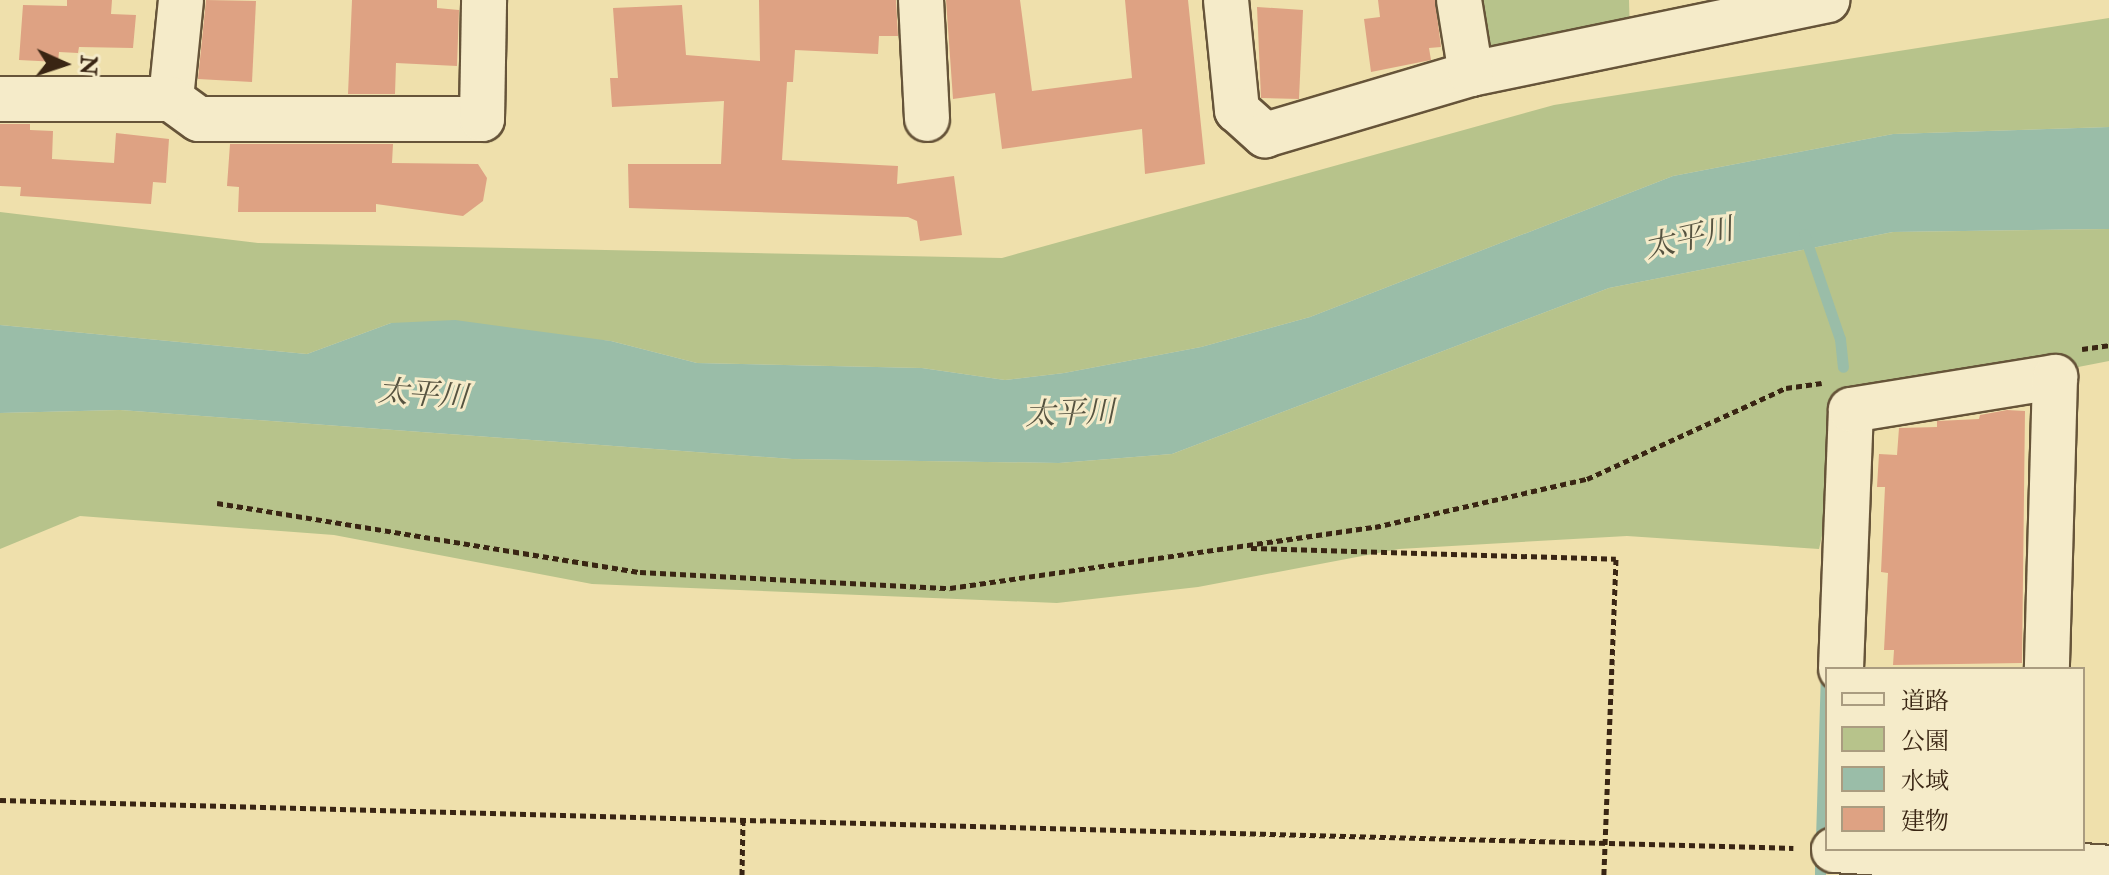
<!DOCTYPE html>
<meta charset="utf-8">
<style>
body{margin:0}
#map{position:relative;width:2109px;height:875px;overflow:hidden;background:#efe0ac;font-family:"IM FELL Double Pica","Noto Serif JP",serif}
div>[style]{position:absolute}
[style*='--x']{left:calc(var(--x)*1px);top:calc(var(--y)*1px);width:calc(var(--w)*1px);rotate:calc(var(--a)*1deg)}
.green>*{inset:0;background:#b7c38b}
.water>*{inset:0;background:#9abda8}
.stream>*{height:11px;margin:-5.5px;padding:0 5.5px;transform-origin:5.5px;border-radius:5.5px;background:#9abda8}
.building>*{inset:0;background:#dea283}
.path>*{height:5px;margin-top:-2.5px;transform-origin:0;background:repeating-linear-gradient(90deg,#392513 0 6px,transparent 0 10px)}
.roads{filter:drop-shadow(2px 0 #665439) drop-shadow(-2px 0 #665439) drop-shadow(0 2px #665439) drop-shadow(0 -2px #665439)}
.minor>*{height:44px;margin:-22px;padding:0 22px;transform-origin:22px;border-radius:22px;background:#f5ebc9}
span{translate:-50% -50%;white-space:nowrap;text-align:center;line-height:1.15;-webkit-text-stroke:6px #f5ebc9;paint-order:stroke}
.water-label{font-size:30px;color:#565340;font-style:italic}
.legend{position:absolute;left:1825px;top:667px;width:260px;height:184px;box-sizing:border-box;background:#f5ebc9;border:2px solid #aa9c80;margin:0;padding:10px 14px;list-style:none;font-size:24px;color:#392513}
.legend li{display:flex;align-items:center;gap:16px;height:40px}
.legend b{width:40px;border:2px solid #aa9c80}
.north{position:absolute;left:24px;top:24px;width:80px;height:80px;-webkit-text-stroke:6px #f5ebc9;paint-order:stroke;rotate:93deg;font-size:22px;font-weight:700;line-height:32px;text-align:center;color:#392513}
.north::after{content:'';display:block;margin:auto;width:28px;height:36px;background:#392513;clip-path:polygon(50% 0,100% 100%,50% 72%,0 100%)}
</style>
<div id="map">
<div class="green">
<i style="clip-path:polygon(1459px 0,1629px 0,1630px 39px,1471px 74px)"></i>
<i style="clip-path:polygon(2109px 18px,2109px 127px,1893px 134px,1673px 176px,1310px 317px,1201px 347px,1064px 373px,1005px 380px,922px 368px,697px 363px,611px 341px,391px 323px,307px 354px,0 325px,0 212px,258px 243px,1002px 258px,1554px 105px)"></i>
<i style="clip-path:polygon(2109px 229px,2109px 361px,1851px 411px,1819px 549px,1627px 536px,1399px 549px,1198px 587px,1057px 603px,592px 584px,334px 535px,80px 516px,0 549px,0 413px,120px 410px,792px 459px,1059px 463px,1172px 454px,1609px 288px,1893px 232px)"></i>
</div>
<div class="water">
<i style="clip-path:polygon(2109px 127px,2109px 229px,1893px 232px,1609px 288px,1172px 454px,1059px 463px,792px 459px,120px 410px,0 413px,0 325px,307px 354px,391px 323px,455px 320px,611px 341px,697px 363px,922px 368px,1005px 380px,1064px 373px,1201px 347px,1310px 317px,1673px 176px,1893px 134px)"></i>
</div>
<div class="stream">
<i style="--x:1804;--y:234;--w:111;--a:71.1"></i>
<i style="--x:1840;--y:339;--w:28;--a:84"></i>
<i style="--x:1821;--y:839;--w:167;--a:-88.3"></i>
<i style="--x:1820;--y:875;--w:16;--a:-90"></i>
</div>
<div class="building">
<i style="clip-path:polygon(67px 0,112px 0,111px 14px,136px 15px,133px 48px,79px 47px,78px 53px,59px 52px,58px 62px,19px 60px,23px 5px,67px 6px)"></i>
<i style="clip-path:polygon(206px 0,256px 1px,252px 82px,198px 79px)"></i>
<i style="clip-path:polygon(352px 0,437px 0,437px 8px,459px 10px,457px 66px,396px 63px,395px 94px,348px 94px)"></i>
<i style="clip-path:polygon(759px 0,896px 0,898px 36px,879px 36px,878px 54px,795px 50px,793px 82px,787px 82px,782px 160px,898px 166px,897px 184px,954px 176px,962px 235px,920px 241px,917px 221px,908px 217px,629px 208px,628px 164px,721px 164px,724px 101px,612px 107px,610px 78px,618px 78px,613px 8px,682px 5px,686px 55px,760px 61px)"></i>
<i style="clip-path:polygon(946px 0,1020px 0,1032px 91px,1132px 78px,1125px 0,1188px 0,1205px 164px,1145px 174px,1142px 129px,1002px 149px,995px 93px,953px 99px)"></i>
<i style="clip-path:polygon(1378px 0,1435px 0,1441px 47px,1429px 48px,1431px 60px,1371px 72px,1364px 19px,1380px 17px)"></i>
<i style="clip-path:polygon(1257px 7px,1303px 10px,1299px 99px,1261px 98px)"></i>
<i style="clip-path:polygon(0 124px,30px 124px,30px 130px,53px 131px,52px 159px,114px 163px,116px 133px,169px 139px,166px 183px,153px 182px,151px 204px,20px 196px,21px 187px,0 186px)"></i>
<i style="clip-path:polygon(230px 144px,393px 144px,392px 163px,478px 164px,487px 178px,483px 201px,463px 216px,376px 204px,376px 212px,238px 212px,239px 187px,227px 186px)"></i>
<i style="clip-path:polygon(2007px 410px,2025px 411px,2022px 663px,1893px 665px,1894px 650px,1884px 650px,1888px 573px,1881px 572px,1885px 487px,1877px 487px,1879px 454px,1897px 455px,1899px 428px,1937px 427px,1937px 421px,1979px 419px,1980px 415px)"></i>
</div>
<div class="path">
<i style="--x:2082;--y:349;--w:27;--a:-8"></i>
<i style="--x:217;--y:503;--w:429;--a:9.3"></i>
<i style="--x:640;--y:572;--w:310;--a:3"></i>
<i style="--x:950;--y:588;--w:429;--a:-8.2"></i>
<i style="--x:1375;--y:527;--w:217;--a:-12.8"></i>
<i style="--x:1587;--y:479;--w:219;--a:-24.6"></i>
<i style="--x:1786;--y:388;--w:36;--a:-8"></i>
<i style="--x:1251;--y:548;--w:365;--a:1.7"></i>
<i style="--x:1616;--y:559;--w:316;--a:92.2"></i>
<i style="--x:0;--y:800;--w:1794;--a:1.53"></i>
<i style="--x:742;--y:875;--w:59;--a:-89"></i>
</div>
<div class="roads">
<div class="minor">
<i style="--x:181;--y:0;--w:100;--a:95.8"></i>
<i style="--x:171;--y:99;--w:34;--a:36"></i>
<i style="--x:199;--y:119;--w:283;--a:0"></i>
<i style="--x:482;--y:119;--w:119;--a:-89"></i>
<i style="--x:921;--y:0;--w:119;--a:87.1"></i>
<i style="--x:1226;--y:0;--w:111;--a:84.3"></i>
<i style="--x:1237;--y:110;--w:38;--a:42"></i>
<i style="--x:1265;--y:135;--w:215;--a:-16.5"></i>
<i style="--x:1471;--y:74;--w:364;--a:-11.7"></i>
<i style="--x:1459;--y:0;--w:75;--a:80.8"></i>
<i style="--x:0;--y:99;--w:171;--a:0"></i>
<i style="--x:1841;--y:669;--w:259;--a:-87.8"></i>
<i style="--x:1851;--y:410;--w:207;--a:-9.2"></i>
<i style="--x:2055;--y:377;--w:292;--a:91.6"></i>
<i style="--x:1834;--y:850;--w:276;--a:3.7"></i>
</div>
</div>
<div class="water-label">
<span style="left:1689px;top:239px;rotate:-13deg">太平川</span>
<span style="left:423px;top:395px;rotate:4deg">太平川</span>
<span style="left:1070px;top:414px;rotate:-2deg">太平川</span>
</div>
<ul class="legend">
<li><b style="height:10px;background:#f5ebc9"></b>道路</li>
<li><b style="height:22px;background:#b7c38b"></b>公園</li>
<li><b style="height:22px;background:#9abda8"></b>水域</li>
<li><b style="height:22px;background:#dea283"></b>建物</li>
</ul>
<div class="north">N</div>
</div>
